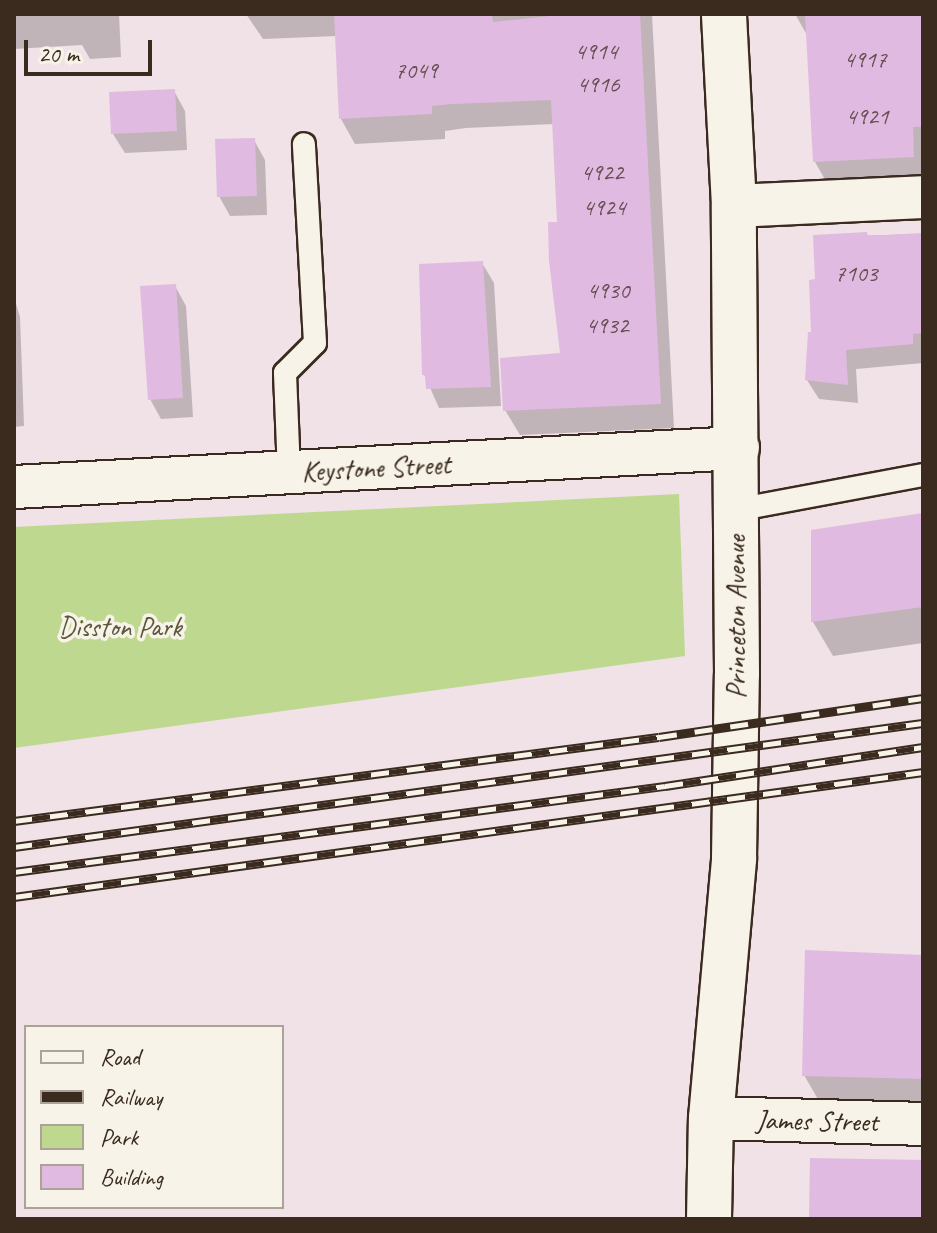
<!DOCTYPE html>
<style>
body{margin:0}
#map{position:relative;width:937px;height:1233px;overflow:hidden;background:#f0e2e6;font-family:Caveat,sans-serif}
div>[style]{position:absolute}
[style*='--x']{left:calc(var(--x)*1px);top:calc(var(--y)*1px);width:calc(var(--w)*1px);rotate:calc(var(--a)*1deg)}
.green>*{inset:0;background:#bed890}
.shadow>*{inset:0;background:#0003}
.building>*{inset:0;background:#e1bae2}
.roads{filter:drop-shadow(2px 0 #3b2a1e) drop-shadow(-2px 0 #3b2a1e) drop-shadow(0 2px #3b2a1e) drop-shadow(0 -2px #3b2a1e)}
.lane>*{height:22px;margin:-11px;padding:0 11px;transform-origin:11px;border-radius:11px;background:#f7f3e8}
.street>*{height:42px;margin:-21px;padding:0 21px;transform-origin:21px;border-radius:21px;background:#f7f3e8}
.secondary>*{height:44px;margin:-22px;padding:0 22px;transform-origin:22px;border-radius:22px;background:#f7f3e8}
.rail>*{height:9px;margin-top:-4.5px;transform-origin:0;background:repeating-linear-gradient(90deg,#f7f3e8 0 18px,#3b2a1e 0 36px);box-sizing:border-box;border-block:2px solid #3b2a1e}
span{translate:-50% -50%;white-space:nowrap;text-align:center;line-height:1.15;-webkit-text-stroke:7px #f7f3e8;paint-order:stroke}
.number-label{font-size:24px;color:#644e4f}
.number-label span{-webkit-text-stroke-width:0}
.street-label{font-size:28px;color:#3b2a1e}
.park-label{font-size:28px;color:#5c563a}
.frame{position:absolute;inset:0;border:16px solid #3b2a1e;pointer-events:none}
.legend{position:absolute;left:24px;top:1025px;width:260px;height:184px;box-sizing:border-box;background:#f7f3e8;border:2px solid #aca397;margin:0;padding:10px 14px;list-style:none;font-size:24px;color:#3b2a1e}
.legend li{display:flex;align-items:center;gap:16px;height:40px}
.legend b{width:40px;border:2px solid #aca397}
.scale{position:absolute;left:24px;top:40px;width:128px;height:36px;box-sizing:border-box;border:4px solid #3b2a1e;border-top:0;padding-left:10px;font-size:24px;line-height:28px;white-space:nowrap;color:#3b2a1e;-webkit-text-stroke:6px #f7f3e8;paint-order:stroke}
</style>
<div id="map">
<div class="green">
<i style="clip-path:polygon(679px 494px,685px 656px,14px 748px,14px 527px)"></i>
</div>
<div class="shadow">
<i style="clip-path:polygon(14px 14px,119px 14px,121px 57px,90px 59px,82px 45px,14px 49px)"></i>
<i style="clip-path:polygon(246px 14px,652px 14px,674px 428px,520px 435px,505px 410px,562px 355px,554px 124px,466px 128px,445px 131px,445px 139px,355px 144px,341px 119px,337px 36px,263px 39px)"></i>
<i style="clip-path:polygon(795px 14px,897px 14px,923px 21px,923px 178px,827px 183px,815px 162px,807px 35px)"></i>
<i style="clip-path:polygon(174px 91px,185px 111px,187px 150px,125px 153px,113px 134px)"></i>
<i style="clip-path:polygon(254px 140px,265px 160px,267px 215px,230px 216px,219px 196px)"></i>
<i style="clip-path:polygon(923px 234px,923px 363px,856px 369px,858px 403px,819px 399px,807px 380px,817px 281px,815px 237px)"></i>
<i style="clip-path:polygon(482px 263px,494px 283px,501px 406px,439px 408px,424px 374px)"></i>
<i style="clip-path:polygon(175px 286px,186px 306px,193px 417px,161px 419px,150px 399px)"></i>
<i style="clip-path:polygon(14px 297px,20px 317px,24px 426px,14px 427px)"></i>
<i style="clip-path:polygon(923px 515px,923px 643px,833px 656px,813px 622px,813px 531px)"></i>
<i style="clip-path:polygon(923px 957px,923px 1104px,819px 1101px,804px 1075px)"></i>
<i style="clip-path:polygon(812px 1160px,923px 1162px,923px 1219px,811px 1219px)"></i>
</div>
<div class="building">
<i style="clip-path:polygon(334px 14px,492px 14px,493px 22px,568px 14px,640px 14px,661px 404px,503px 411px,500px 358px,560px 353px,549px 261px,548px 222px,557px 222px,551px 100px,451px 104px,432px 106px,432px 114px,339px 119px)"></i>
<i style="clip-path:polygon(805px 14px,923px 14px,923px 127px,913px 127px,914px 157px,813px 162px)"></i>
<i style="clip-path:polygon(175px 89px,177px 131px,111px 134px,109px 92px)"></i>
<i style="clip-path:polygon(255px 138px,257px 196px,217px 197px,215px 139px)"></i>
<i style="clip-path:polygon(867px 232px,868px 236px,923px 233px,923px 333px,913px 334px,913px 344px,846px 350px,848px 385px,805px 380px,808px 332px,811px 332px,809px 280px,815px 279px,813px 235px)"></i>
<i style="clip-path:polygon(483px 261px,491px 387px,426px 389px,425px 375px,422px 375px,419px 264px)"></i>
<i style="clip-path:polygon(176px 284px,183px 398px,148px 400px,140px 286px)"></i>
<i style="clip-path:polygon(923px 513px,923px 607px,811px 622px,811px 530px)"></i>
<i style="clip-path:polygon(805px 950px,923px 955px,923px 1079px,802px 1076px)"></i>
<i style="clip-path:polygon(810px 1158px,923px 1160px,923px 1219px,809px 1217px)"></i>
</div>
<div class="roads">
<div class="lane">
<i style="--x:289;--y:473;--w:100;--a:-92.3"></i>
<i style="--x:285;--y:373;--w:42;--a:-45"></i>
<i style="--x:315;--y:343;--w:199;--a:-93.2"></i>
<i style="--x:736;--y:510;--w:190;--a:-10.6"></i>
</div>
<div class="street">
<i style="--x:734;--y:206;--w:189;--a:-2.7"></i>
<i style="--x:14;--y:487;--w:725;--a:-3.08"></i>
<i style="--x:711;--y:1118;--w:212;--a:1.6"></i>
</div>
<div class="secondary">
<i style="--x:709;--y:1219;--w:101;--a:-88.9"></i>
<i style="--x:711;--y:1118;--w:261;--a:-84.9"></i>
<i style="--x:734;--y:858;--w:184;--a:-89.1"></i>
<i style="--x:737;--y:674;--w:468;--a:-90.4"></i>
<i style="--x:734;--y:206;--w:192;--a:-93"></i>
</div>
</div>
<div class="rail">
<i style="--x:14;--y:821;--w:650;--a:-7.42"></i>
<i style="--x:659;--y:737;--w:267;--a:-8.4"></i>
<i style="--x:14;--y:847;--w:917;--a:-7.77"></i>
<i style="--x:14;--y:872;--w:657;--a:-7.53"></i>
<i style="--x:665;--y:786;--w:261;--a:-8.6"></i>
<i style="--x:14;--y:897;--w:918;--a:-7.83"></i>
</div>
<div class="number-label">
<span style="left:596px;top:52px">4914</span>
<span style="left:865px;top:60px">4917</span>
<span style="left:416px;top:71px">7049</span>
<span style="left:598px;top:85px">4916</span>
<span style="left:867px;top:117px">4921</span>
<span style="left:602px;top:173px">4922</span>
<span style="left:604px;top:208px">4924</span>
<span style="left:856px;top:274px">7103</span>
<span style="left:608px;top:291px">4930</span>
<span style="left:607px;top:326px">4932</span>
</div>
<div class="street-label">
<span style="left:376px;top:468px;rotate:-3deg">Keystone Street</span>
<span style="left:736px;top:617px;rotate:-90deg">Princeton Avenue</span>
<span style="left:817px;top:1121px;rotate:1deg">James Street</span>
</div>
<div class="park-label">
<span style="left:120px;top:627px">Disston Park</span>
</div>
<div class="frame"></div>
<ul class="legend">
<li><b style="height:10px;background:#f7f3e8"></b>Road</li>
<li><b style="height:10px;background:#3b2a1e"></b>Railway</li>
<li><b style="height:22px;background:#bed890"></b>Park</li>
<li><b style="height:22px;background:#e1bae2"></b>Building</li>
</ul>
<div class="scale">20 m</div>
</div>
